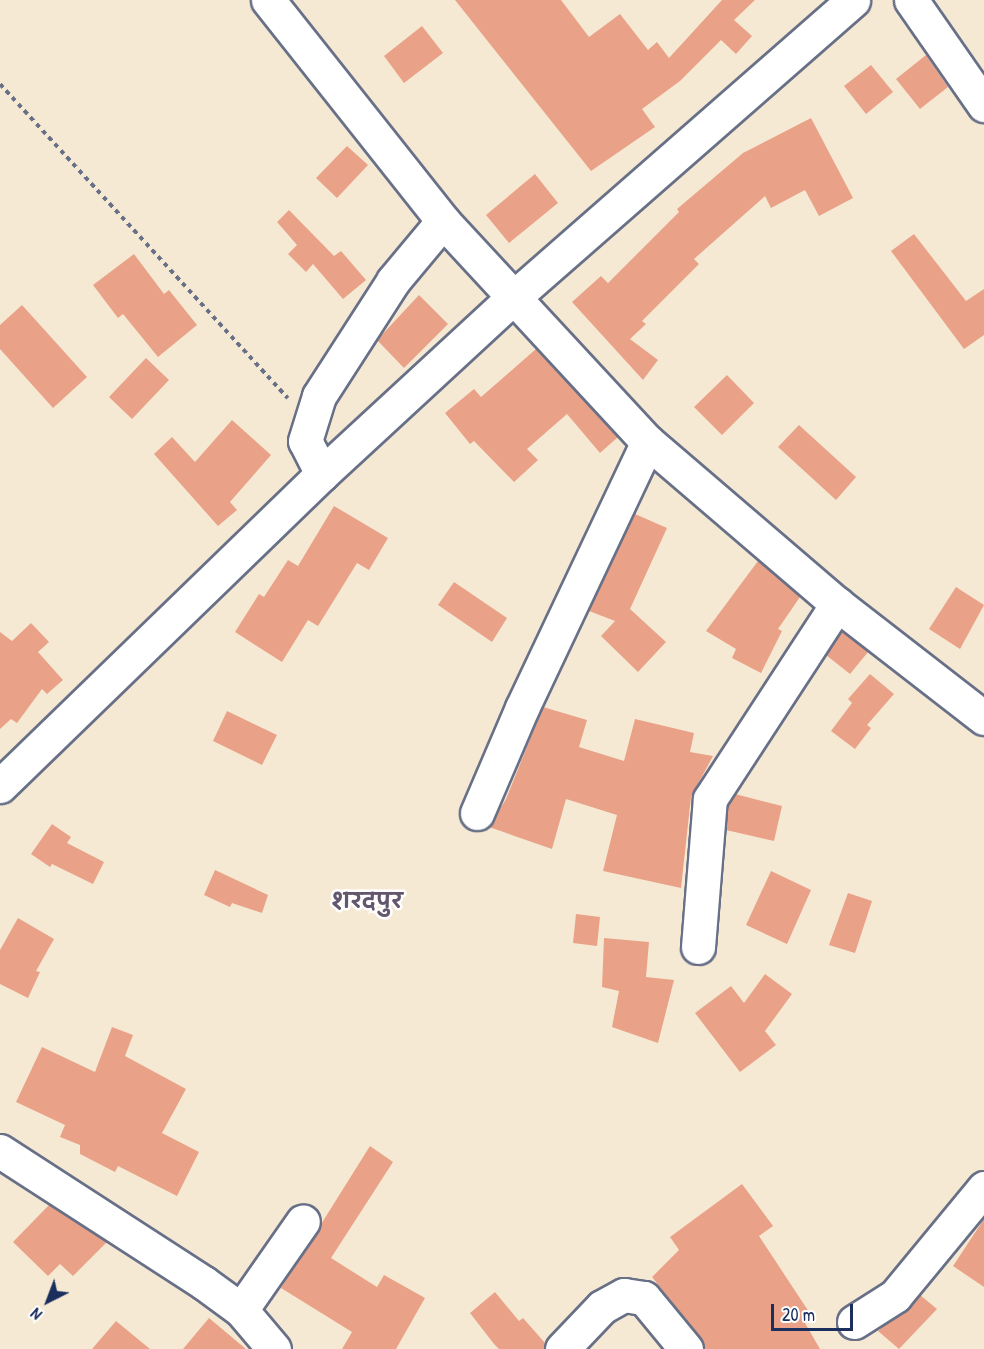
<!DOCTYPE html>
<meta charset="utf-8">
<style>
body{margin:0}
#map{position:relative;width:984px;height:1349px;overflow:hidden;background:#f6e9d4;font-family:"Patrick Hand","Playpen Sans Deva",sans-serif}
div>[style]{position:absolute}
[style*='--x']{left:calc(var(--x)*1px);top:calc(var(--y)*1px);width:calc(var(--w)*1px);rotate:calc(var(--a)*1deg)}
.building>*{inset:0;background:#e9a288}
.path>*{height:4px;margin-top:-2px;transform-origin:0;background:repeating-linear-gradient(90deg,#687087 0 4.5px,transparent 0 9px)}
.roads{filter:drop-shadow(2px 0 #687087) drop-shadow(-2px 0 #687087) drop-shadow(0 2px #687087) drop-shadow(0 -2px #687087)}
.minor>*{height:33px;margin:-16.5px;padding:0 16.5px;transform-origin:16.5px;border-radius:16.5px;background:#fff}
span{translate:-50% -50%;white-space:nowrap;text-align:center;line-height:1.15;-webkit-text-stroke:5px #fff;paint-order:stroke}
.neighbourhood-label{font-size:21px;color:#63576d;font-weight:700}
.north{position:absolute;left:18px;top:1271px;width:60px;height:60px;-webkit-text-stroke:4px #fff;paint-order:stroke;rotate:222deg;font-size:16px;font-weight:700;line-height:24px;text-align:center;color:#1b2f5e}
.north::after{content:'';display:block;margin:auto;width:21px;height:27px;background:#1b2f5e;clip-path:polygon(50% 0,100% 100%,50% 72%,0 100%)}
.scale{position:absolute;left:771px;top:1304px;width:82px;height:27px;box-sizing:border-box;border:3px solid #1b2f5e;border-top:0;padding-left:8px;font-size:18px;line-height:21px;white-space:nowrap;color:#1b2f5e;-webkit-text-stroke:4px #fff;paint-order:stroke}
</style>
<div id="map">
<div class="building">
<i style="clip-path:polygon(455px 0,561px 0,589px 37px,620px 14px,648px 50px,657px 42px,669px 58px,722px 0,755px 0,734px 20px,752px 36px,736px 54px,721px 40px,680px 81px,642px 109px,655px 127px,591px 171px)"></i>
<i style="clip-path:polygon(422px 26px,443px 53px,404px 83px,384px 56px)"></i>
<i style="clip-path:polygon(926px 55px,948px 87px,920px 109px,896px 79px)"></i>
<i style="clip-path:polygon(871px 65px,893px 92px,866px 114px,844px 86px)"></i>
<i style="clip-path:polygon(811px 118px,853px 198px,819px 216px,805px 190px,771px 208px,765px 196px,694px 259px,699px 264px,642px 321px,646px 324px,630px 339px,658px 360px,643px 380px,572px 302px,601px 276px,608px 283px,679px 212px,677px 209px,743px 153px)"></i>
<i style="clip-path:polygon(347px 146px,368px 165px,337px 198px,316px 178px)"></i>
<i style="clip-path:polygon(535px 174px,558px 203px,509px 243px,486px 215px)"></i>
<i style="clip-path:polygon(289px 210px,334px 256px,341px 251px,366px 280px,343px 299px,313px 264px,306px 272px,288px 254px,297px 245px,277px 222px)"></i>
<i style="clip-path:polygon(914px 234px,966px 301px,984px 289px,984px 335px,964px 349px,891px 251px)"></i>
<i style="clip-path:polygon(134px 254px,164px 294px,169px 290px,197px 325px,158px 357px,123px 314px,118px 318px,93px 285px)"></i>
<i style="clip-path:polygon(419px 295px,448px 324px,404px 368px,377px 340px)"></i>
<i style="clip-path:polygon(22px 305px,87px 377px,53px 408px,0 349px,0 325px)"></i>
<i style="clip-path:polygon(536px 349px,618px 437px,600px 453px,567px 414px,527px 449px,538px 460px,514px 482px,474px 441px,470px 444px,445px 413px,474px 389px,481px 397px)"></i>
<i style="clip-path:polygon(146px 358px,169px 380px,132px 419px,109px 397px)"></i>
<i style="clip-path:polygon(727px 375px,754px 403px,722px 435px,694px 407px)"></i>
<i style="clip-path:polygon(232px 420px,271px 455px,230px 502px,237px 510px,218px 526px,154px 454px,172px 437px,195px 462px)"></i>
<i style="clip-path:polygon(799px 425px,856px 477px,836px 500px,778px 447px)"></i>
<i style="clip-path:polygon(334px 506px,388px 538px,369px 570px,357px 563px,318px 626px,308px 620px,282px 662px,235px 632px,259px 594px,264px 597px,288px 560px,298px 566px)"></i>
<i style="clip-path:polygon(635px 514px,667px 528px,630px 609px,666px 642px,638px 672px,601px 636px,615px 621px,589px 611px)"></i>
<i style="clip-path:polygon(758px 561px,800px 597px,778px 629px,782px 631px,761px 673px,732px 658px,736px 649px,706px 631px)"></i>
<i style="clip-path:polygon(454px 582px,507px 618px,492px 642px,438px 605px)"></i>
<i style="clip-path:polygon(956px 587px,984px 605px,960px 649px,929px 629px)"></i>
<i style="clip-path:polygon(31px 623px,49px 642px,38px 652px,63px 680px,47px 694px,42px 689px,17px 723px,11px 719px,0 729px,0 632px,12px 641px)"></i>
<i style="clip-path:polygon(842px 631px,868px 652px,850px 674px,826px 655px)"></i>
<i style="clip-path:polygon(870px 674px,894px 694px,867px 725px,871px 728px,855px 749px,831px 731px,852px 703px,848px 699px)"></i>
<i style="clip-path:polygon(543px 707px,587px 720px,579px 747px,624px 761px,635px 719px,694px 733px,690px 752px,713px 756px,691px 797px,681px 888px,603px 871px,617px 815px,566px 799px,552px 849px,489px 827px,506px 799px)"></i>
<i style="clip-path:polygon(227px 711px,277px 735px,262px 765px,213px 741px)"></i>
<i style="clip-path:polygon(735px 794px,782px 806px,774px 841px,726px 830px,728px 805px)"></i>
<i style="clip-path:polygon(52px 824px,71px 837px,67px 843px,104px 862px,93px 884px,52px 864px,50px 867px,31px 854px)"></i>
<i style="clip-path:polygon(215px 870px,268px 895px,262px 913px,232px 903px,230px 907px,204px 895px)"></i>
<i style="clip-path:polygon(771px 871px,811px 890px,787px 944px,746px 925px)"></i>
<i style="clip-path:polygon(848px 893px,872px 901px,855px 953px,829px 945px)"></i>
<i style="clip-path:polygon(576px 914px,600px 917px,597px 946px,573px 943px)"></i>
<i style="clip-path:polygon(18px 918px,54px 939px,36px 971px,40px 972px,28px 998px,0 984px,0 950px)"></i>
<i style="clip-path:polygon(604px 938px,649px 942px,646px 977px,674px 980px,658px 1043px,612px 1027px,619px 991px,602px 987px)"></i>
<i style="clip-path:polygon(765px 974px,792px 994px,765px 1031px,776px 1045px,740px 1072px,695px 1013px,731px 986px,744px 1003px)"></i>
<i style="clip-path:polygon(112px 1027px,133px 1035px,125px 1056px,186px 1089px,162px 1133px,199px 1152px,177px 1196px,118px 1166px,115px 1172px,80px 1154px,80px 1145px,60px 1137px,65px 1125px,16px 1102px,42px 1047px,95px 1072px)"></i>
<i style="clip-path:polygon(370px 1146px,393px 1162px,331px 1258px,377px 1287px,384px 1275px,425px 1298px,396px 1349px,342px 1349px,352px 1332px,281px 1288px)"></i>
<i style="clip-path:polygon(742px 1184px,773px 1226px,759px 1236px,813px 1318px,805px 1323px,820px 1349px,704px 1349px,700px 1337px,652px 1277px,679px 1250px,670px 1237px)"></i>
<i style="clip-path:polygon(49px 1205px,107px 1242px,73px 1276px,60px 1264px,48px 1276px,13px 1242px)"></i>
<i style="clip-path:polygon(984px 1219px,984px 1287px,953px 1266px)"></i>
<i style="clip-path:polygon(495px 1292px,519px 1321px,523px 1318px,545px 1343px,544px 1349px,499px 1349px,494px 1344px,470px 1313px)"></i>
<i style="clip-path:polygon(920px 1295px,937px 1309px,899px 1349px,878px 1331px)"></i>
<i style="clip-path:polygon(209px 1318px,246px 1349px,183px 1349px)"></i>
<i style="clip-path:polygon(116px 1321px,150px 1349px,92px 1349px)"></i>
</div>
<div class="path">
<i style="--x:0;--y:84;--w:426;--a:47.5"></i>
</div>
<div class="roads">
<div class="minor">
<i style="--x:268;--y:0;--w:282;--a:51.6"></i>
<i style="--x:443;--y:221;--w:301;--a:47.2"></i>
<i style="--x:648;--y:442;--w:249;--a:40.6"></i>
<i style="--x:837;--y:604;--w:186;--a:37.8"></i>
<i style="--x:911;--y:0;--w:128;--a:55.2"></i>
<i style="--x:322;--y:474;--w:37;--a:-117"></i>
<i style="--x:305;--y:441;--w:47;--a:-72.7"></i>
<i style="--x:319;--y:396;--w:137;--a:-57.2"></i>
<i style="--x:393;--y:281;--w:78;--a:-50.2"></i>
<i style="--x:0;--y:786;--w:448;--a:-44.1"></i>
<i style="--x:322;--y:474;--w:260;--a:-42.7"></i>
<i style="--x:513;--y:298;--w:452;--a:-41.2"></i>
<i style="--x:477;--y:813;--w:114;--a:-66.8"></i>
<i style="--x:522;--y:708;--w:294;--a:-64.7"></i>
<i style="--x:698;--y:947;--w:148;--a:-85.4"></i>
<i style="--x:710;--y:799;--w:233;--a:-56.9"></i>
<i style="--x:0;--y:1151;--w:243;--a:32.9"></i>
<i style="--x:204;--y:1283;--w:46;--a:36.1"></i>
<i style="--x:241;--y:1310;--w:51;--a:49.8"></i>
<i style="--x:241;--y:1310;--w:108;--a:-55.1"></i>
<i style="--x:854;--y:1322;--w:49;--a:-32.4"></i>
<i style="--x:895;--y:1296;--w:140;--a:-50.5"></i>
<i style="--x:562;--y:1349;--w:58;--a:-46.4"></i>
<i style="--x:602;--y:1307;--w:25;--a:-29"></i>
<i style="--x:624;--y:1295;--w:20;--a:9"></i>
<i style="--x:644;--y:1298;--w:66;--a:50.5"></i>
</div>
</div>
<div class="neighbourhood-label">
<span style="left:367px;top:901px">शरदपुर</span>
</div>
<div class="north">N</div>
<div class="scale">20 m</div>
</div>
